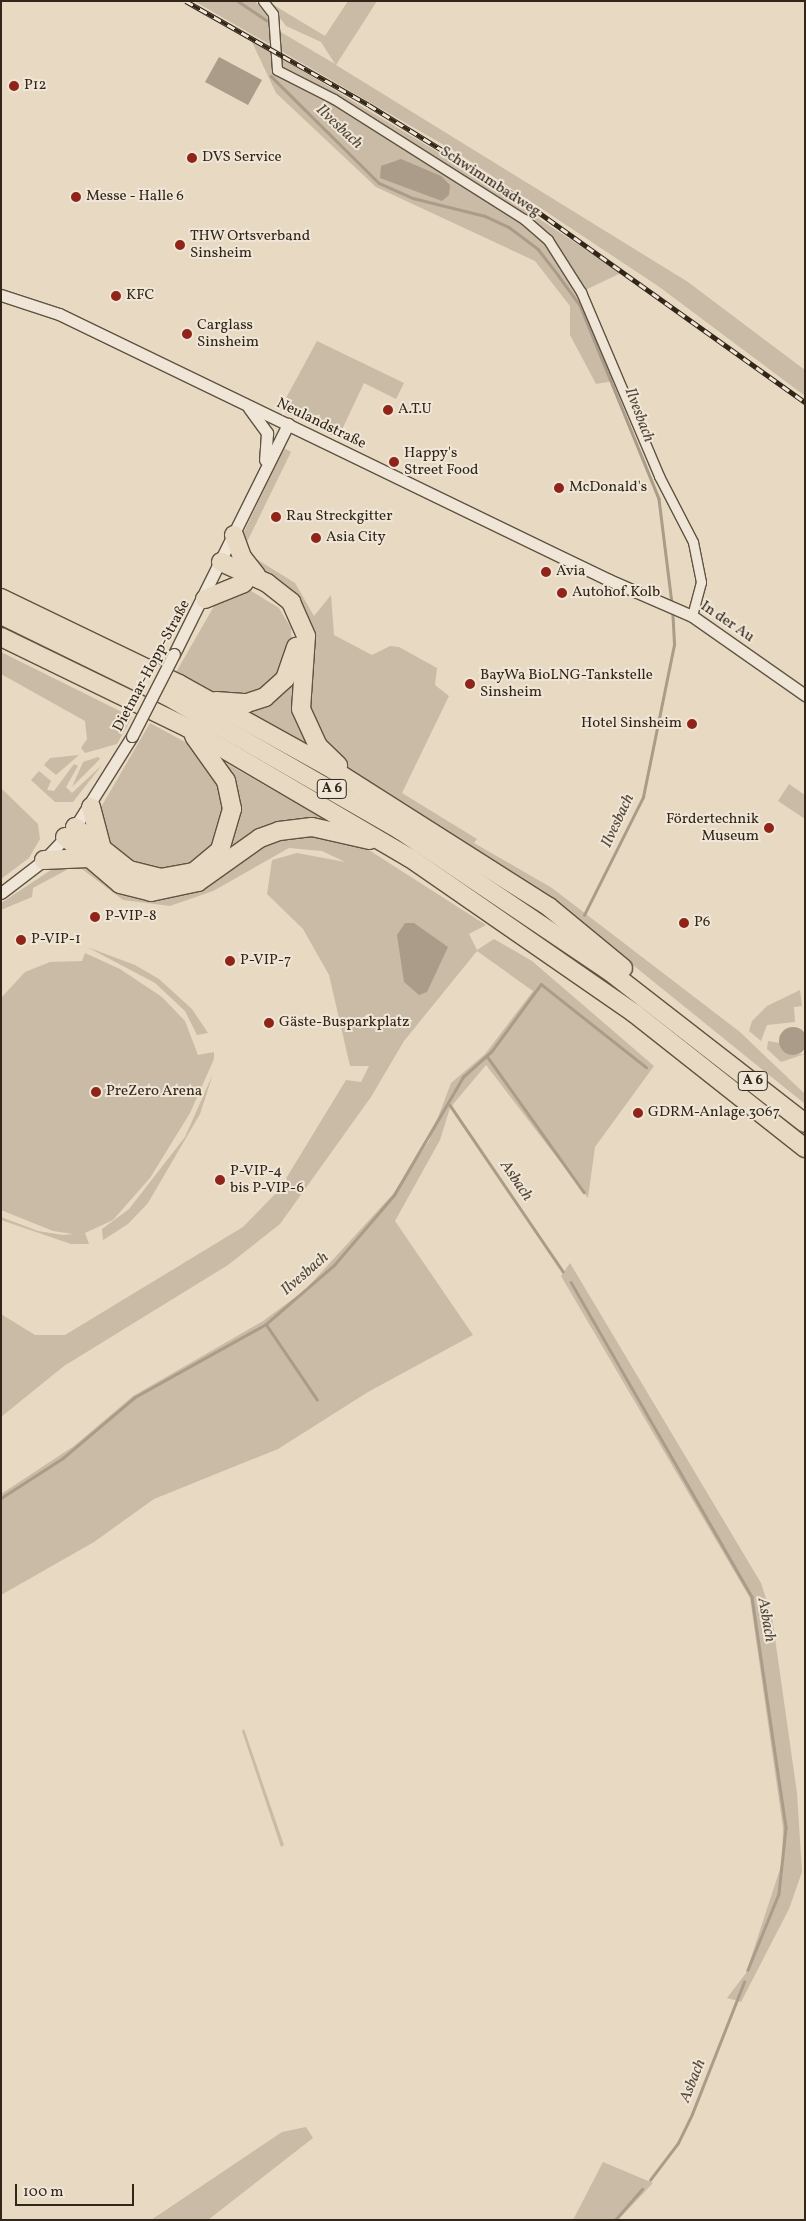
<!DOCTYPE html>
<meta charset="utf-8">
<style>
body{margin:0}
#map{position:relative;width:806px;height:2221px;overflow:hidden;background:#e8d9c2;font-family:Vollkorn,serif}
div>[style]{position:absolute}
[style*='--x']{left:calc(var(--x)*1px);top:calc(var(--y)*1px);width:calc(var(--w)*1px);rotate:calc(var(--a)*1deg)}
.green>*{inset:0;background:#c9bba5}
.water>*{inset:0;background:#aa9c88}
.round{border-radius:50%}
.stream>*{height:2.5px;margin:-1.25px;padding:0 1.25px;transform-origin:1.25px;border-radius:1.25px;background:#aa9c88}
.roads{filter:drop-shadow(1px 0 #5f5342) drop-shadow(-1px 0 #5f5342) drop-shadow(0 1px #5f5342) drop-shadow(0 -1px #5f5342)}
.minor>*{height:9px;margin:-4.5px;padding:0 4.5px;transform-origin:4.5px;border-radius:4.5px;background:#f0e6d7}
.tertiary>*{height:11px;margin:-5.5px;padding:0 5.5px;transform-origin:5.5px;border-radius:5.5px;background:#f0e6d7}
.motorway>*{height:18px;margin:-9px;padding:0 9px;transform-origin:9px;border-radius:9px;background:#e8d9c2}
.rail>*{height:4.5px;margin-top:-2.25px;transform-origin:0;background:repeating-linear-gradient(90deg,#f0e6d7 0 8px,#312618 0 16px);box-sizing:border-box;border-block:1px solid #312618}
.bridges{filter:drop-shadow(1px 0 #5f5342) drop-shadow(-1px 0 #5f5342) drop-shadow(0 1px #5f5342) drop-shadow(0 -1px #5f5342)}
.tertiary-bridge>*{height:11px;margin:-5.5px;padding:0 5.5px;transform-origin:5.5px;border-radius:5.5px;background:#f0e6d7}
.dots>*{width:14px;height:14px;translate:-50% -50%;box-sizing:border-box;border:2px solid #f0e6d7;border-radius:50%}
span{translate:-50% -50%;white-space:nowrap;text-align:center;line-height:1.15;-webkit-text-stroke:4px #f0e6d7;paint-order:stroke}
.shield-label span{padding:1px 4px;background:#f0e6d7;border:1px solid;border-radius:4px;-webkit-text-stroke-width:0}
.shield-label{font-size:14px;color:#312618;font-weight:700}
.poi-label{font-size:15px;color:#312618}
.left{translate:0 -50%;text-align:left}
.right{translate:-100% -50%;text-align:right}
.street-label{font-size:15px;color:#312618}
.water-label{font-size:16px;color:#55493a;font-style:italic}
.frame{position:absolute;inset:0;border:2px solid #312618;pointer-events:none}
.scale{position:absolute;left:15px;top:2184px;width:119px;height:22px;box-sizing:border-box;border:2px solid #312618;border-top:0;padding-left:6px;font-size:15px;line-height:18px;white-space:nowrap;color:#312618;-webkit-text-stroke:4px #f0e6d7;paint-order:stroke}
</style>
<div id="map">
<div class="green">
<i style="clip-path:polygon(194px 1px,255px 1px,279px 31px,335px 64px,321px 42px,286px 26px,267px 1px,325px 36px,348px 1px,377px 1px,336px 65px,688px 282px,805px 370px,805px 396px,658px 286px,456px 152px)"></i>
<i style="clip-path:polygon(251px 40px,441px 154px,621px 273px,581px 292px,620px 380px,596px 384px,570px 335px,570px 306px,535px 261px,376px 187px,276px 93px)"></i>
<i style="clip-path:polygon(317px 341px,404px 383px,396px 399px,364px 383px,338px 438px,280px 409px)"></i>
<i style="clip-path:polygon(284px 448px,291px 452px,246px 544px,243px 534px)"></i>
<i style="clip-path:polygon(250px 555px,295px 583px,314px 616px,331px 595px,334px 635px,372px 655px,390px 646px,399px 647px,437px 668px,435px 685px,449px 696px,402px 793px,477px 839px,474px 843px,552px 888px,740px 1032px,805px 1094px,805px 1104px,566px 911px,336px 760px,307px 714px,311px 641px,304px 607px,295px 592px,253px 565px)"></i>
<i style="clip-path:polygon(248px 589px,279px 608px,291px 628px,292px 657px,264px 694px,216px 696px,175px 674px,217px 601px)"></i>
<i style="clip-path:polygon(1px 652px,132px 717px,117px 744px,85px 753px,81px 748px,87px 739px,85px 721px,1px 674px)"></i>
<i style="clip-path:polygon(294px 672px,318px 751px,237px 707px)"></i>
<i style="clip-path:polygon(150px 723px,185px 742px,215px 769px,228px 818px,202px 863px,157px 870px,133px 863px,105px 843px,97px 814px)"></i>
<i style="clip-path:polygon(79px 755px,56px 775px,44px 765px,50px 758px)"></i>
<i style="clip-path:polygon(98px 757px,100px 759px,72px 787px,83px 762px)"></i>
<i style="clip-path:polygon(224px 762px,336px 826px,313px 823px,226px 855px)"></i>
<i style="clip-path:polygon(74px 764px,78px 766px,66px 787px,72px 793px,102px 765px,73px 802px,55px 802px,31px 780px,39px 771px,51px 781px,47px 790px,54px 791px)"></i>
<i style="clip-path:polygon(789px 784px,805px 795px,805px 819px,778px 801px)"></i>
<i style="clip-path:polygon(1px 788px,38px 824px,40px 839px,29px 858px,1px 879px)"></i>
<i style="clip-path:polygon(299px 832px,361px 845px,486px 925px,469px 934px,477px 950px,494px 939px,532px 961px,654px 1066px,595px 1147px,588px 1198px,486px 1065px,450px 1108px,440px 1140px,395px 1221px,473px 1335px,368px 1392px,278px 1449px,154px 1499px,94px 1542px,1px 1595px,1px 1494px,74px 1446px,133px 1396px,263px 1321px,305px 1290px,393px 1194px,429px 1141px,451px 1083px,485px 1054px,533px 991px,477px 951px,404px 1041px,371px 1097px,280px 1224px,228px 1265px,64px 1366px,1px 1417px,1px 1314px,35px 1335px,65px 1335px,243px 1227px,279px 1190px,346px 1080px,361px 1082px,369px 1066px,350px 1066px,329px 975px,303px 929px,267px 894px,272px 860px,297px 853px,345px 862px,322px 851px,289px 848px,213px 891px,170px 906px,123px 900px,82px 869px,72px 867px,33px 888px,32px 897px,1px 910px,1px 903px,57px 866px,86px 865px,118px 888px)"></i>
<i style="clip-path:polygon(87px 947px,135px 965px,159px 979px,192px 1009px,208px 1033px,197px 1035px,185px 1011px,155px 983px)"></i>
<i style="clip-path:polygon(85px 953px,120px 969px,162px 997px,185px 1021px,198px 1055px,214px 1052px,214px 1059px,190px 1113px,150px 1178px,113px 1220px,85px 1233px,89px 1244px,71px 1244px,1px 1220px,1px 1217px,38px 1231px,63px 1235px,73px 1234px,53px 1231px,1px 1210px,1px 998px,25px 972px,50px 962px,82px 961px)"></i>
<i style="clip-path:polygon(800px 990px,802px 1006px,794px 1007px,795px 1022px,767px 1025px,761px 1041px,749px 1031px,752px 1021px,767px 1006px)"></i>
<i style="clip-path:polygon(768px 1041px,780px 1043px,792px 1055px,805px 1054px,781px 1062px,767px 1049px)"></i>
<i style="clip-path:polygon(213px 1074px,200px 1114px,148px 1203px,128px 1224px,103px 1240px,102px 1229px,129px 1209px,185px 1137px)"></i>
<i style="clip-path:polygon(570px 1263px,761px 1583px,772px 1617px,797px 1793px,802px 1872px,789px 1909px,741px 2002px,727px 1998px,746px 1973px,782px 1863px,783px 1828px,750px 1598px,561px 1276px)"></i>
<i style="clip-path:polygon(244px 1729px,284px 1845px,281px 1847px,242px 1731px)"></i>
<i style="clip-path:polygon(306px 2127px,313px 2138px,208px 2220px,151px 2220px,282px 2132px)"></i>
<i style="clip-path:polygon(603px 2162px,653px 2183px,618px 2220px,573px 2220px)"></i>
</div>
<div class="water">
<i style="clip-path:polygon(219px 57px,262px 80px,248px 105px,205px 82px)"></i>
<i style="clip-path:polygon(401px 159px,441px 176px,450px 185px,449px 195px,442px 201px,380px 178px,381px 166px)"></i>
<i style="clip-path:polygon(405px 923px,414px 923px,448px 947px,427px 992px,419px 995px,404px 982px,397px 935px)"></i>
<i class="round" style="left:779px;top:1027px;width:28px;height:28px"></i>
</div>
<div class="stream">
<i style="--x:238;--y:1;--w:34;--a:34"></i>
<i style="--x:271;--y:76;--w:152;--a:44.7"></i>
<i style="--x:379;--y:183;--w:37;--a:24"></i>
<i style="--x:413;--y:198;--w:74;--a:14"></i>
<i style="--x:485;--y:216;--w:26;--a:25"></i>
<i style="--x:509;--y:227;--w:36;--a:37"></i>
<i style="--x:538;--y:249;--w:33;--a:52"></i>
<i style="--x:558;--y:275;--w:37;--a:54"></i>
<i style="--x:580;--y:305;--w:209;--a:67.8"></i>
<i style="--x:659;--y:499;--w:105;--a:82.9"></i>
<i style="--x:584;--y:915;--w:132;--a:-63.4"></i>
<i style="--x:643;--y:797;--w:156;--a:-78.5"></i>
<i style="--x:674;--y:644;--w:33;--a:-93"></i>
<i style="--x:487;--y:1056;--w:167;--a:54.5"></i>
<i style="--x:450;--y:1105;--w:201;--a:55.8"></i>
<i style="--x:571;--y:1282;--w:363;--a:60.1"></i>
<i style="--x:752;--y:1597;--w:233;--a:81.6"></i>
<i style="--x:786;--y:1828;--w:66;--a:96.1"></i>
<i style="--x:779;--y:1894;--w:82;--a:112.2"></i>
<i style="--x:266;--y:1324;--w:91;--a:55.8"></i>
<i style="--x:1;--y:1498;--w:74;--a:-32.8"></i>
<i style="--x:63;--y:1458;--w:94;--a:-40.3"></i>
<i style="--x:135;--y:1397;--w:150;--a:-29.1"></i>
<i style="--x:266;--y:1324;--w:90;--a:-40.9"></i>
<i style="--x:334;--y:1265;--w:92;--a:-49.4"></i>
<i style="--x:394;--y:1195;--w:137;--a:-59.7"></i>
<i style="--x:463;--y:1077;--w:38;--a:-42"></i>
<i style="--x:491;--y:1052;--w:84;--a:-53.7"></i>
<i style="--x:541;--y:984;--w:134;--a:38.3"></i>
<i style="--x:650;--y:2180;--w:46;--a:-52.9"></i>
<i style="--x:678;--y:2143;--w:32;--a:-64"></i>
<i style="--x:692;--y:2114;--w:142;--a:-68.5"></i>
<i style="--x:615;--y:2220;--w:41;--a:-48.9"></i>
</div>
<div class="roads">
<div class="minor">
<i style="--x:263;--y:1;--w:16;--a:52"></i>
<i style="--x:273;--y:14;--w:56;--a:85.9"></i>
<i style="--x:277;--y:70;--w:64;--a:27"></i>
<i style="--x:334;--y:99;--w:225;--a:32.3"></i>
<i style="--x:524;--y:219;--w:32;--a:41"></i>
<i style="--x:548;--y:240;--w:62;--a:57.6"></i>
<i style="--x:581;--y:292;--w:200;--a:67"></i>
<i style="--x:659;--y:476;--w:74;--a:62.7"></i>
<i style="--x:693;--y:542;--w:41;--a:78.7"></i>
<i style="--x:701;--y:582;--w:35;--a:105"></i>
</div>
<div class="tertiary">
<i style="--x:1;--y:295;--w:61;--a:18.1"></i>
<i style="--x:59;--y:314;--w:611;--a:25.81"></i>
<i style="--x:609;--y:580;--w:90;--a:23.4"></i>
<i style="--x:692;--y:616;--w:138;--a:35"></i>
<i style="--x:249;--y:408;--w:31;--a:54"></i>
<i style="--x:267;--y:433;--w:27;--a:94"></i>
<i style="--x:174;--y:654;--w:257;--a:-63.6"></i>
<i style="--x:1;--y:893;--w:54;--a:-37.5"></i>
<i style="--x:44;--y:860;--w:45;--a:-46.8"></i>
<i style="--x:75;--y:827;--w:107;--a:-57.9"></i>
</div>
<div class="motorway">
<i style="--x:234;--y:535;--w:23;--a:70"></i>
<i style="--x:242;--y:557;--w:23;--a:52"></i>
<i style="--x:221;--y:562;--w:51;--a:24.5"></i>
<i style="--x:267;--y:583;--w:31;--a:38"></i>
<i style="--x:291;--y:602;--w:37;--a:66"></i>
<i style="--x:306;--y:636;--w:73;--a:93.9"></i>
<i style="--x:301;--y:709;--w:41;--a:65.3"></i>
<i style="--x:318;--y:746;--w:28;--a:44"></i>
<i style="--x:1;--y:598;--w:198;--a:25.8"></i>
<i style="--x:179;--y:684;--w:169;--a:29"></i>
<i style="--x:327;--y:766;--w:263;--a:32.4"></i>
<i style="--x:549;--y:907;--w:96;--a:39.5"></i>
<i style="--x:205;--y:599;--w:42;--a:-22.3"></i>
<i style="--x:1;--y:615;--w:185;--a:26"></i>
<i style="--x:167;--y:696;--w:269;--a:29.9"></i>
<i style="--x:400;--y:830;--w:252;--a:34"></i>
<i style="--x:609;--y:971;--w:248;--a:37.8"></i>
<i style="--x:1;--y:637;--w:208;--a:25.9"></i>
<i style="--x:188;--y:728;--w:257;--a:30.4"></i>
<i style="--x:410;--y:858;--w:272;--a:34.7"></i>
<i style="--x:634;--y:1013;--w:218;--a:38.3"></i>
<i style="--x:216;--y:701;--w:31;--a:4"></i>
<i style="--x:247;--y:703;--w:19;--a:-18"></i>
<i style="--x:265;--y:697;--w:27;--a:-42"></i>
<i style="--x:285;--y:679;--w:34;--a:-71"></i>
<i style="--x:91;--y:807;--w:43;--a:75.3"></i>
<i style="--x:75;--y:827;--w:69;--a:38.5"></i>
<i style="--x:129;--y:870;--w:32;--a:14"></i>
<i style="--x:160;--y:878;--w:35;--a:-10"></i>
<i style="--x:194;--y:872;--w:34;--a:-40"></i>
<i style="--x:220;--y:850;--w:43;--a:-73.7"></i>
<i style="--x:232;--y:809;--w:29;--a:-102"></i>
<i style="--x:226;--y:781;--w:55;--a:-125.4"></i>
<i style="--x:65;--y:837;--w:72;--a:40.5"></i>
<i style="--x:120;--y:884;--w:32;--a:14"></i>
<i style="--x:151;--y:892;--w:48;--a:-12"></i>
<i style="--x:198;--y:882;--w:76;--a:-35.4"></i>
<i style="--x:260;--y:838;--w:20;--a:-20"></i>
<i style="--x:279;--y:831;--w:33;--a:-7"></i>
<i style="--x:312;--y:827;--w:59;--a:12.6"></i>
<i style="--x:44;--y:860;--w:44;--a:-2.6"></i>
</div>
</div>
<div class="rail">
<i style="--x:186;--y:1;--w:210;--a:29.6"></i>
<i style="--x:369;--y:105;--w:164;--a:31.6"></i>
<i style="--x:509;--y:191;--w:364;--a:35.5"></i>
</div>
<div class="bridges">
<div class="tertiary-bridge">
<i style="--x:132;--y:736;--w:92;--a:-62.9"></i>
</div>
</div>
<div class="dots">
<i style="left:14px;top:86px;background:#8f2418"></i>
<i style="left:192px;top:158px;background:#8f2418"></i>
<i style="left:76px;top:197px;background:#8f2418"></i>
<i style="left:180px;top:245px;background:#8f2418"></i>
<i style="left:116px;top:296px;background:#8f2418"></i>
<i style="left:187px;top:334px;background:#8f2418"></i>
<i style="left:388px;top:410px;background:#8f2418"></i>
<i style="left:394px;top:462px;background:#8f2418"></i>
<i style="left:559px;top:488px;background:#8f2418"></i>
<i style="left:276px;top:517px;background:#8f2418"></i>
<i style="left:316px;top:538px;background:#8f2418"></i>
<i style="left:546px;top:572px;background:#8f2418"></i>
<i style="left:562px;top:593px;background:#8f2418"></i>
<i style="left:470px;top:684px;background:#8f2418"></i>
<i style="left:692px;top:724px;background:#8f2418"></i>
<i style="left:769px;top:828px;background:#8f2418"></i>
<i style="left:95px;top:917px;background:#8f2418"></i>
<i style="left:684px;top:923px;background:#8f2418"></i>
<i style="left:21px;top:940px;background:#8f2418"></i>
<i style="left:230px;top:961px;background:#8f2418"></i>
<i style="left:269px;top:1023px;background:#8f2418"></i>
<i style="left:96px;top:1092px;background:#8f2418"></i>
<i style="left:638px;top:1113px;background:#8f2418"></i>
<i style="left:220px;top:1180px;background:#8f2418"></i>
</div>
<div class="shield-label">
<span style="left:332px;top:789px">A 6</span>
<span style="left:753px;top:1081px">A 6</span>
</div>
<div class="poi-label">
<span class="left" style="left:24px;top:86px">P12</span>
<span class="left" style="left:202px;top:158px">DVS Service</span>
<span class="left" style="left:86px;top:197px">Messe - Halle 6</span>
<span class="left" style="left:190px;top:245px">THW Ortsverband<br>Sinsheim</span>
<span class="left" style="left:126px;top:296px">KFC</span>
<span class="left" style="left:197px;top:334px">Carglass<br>Sinsheim</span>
<span class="left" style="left:398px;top:410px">A.T.U</span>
<span class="left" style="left:404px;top:462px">Happy's<br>Street Food</span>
<span class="left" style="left:569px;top:488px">McDonald's</span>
<span class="left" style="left:286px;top:517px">Rau Streckgitter</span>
<span class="left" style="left:326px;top:538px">Asia City</span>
<span class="left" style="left:556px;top:572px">Avia</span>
<span class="left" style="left:572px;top:593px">Autohof Kolb</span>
<span class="left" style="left:480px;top:684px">BayWa BioLNG-Tankstelle<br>Sinsheim</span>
<span class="right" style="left:682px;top:724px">Hotel Sinsheim</span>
<span class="right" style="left:759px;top:828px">Fördertechnik<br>Museum</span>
<span class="left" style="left:105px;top:917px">P-VIP-8</span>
<span class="left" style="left:694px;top:923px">P6</span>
<span class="left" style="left:31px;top:940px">P-VIP-1</span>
<span class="left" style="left:240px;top:961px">P-VIP-7</span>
<span class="left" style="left:279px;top:1023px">Gäste-Busparkplatz</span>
<span class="left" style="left:106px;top:1092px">PreZero Arena</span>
<span class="left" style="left:648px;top:1113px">GDRM-Anlage 3067</span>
<span class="left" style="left:230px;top:1180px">P-VIP-4<br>bis P-VIP-6</span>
</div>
<div class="street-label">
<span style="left:490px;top:182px;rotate:33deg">Schwimmbadweg</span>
<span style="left:321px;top:424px;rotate:26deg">Neulandstraße</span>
<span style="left:727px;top:622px;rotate:34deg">In der Au</span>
<span style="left:152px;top:666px;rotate:-62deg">Dietmar-Hopp-Straße</span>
</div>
<div class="water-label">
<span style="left:339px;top:127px;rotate:43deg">Ilvesbach</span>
<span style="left:639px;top:415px;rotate:69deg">Ilvesbach</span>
<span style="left:618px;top:821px;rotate:-65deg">Ilvesbach</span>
<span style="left:516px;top:1181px;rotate:56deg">Asbach</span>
<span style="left:305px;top:1274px;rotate:-41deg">Ilvesbach</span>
<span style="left:766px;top:1620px;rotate:80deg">Asbach</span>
<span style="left:693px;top:2081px;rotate:-68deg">Asbach</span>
</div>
<div class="frame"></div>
<div class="scale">100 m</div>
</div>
